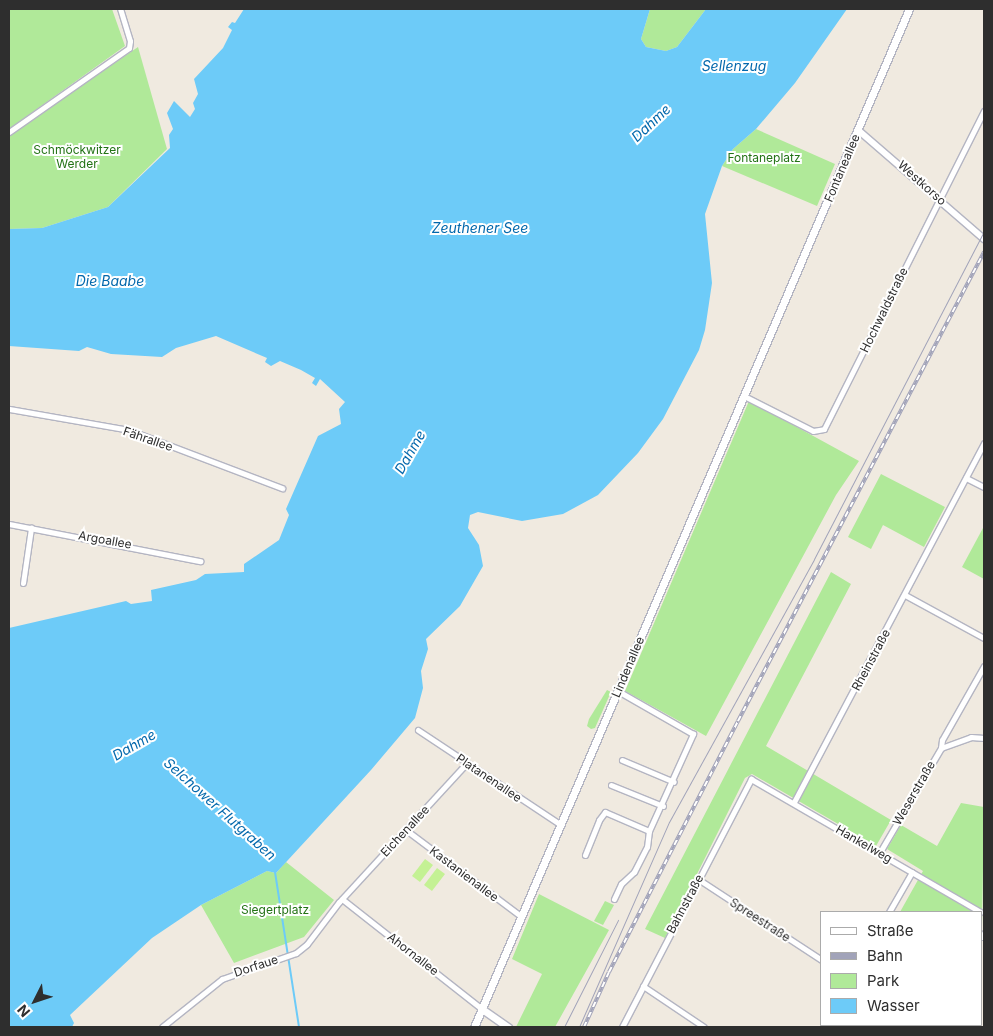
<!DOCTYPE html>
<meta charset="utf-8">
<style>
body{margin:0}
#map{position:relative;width:993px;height:1036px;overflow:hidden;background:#f0eae0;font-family:Inter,sans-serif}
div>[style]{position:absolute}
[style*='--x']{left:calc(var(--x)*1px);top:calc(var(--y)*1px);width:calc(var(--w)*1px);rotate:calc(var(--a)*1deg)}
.green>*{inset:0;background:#b0e999}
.pitch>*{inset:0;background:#c4f194}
.water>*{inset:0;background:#6dcbf8}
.stream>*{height:2px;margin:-1px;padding:0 1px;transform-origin:1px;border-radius:1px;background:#6dcbf8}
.roads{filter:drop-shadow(1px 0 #b4b5c2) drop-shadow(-1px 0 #b4b5c2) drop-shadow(0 1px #b4b5c2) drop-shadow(0 -1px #b4b5c2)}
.minor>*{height:5px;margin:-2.5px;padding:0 2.5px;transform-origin:2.5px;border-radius:2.5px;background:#fff}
.tertiary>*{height:6px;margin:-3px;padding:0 3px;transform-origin:3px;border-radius:3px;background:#fff}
.secondary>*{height:7px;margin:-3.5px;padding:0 3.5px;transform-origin:3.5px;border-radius:3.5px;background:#fff}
.tram>*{height:1px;margin:-0.5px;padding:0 0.5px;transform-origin:0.5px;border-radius:0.5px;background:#a1a3b9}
.rail>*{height:4px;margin-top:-2px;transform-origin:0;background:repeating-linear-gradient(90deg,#fff 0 5.5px,#a1a3b9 0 11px);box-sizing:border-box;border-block:1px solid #a1a3b9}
span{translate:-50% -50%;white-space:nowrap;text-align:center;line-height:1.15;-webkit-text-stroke:4px #fff;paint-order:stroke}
.park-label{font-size:12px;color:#237316}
.street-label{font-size:12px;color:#2e2e2e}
.water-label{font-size:14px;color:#0368ac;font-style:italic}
.frame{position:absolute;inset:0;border:10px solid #2e2e2e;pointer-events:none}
.legend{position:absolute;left:820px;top:911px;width:162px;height:115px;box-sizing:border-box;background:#fff;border:1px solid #ababab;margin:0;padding:6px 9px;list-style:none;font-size:15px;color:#2e2e2e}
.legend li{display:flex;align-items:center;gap:10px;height:25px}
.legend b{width:25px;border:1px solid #ababab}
.north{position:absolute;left:10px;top:976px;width:50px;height:50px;-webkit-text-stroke:4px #fff;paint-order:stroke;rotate:229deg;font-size:14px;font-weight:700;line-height:20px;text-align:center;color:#2e2e2e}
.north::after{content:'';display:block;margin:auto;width:18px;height:22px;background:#2e2e2e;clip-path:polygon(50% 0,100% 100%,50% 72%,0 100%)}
</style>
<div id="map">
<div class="green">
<i style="clip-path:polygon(9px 9px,112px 9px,125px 46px,9px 129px)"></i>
<i style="clip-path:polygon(650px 9px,706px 9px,677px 47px,666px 51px,646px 47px,641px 39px)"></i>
<i style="clip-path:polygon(138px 47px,167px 149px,108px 207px,42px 228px,9px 229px,9px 135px)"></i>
<i style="clip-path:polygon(756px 129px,835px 164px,817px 206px,722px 166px,733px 149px)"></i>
<i style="clip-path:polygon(749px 401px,859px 461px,836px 495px,706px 736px,625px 691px)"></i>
<i style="clip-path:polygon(881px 474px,945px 507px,924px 547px,883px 525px,871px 549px,848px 537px)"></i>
<i style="clip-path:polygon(983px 528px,984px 529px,984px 579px,962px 567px)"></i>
<i style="clip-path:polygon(831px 572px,851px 584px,766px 746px,891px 820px,876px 846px,752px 774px,745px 778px,665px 938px,645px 929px)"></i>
<i style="clip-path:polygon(607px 690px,611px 692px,595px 728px,591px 729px,587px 726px,589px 719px)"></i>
<i style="clip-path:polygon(961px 803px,984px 807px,982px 928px,982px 912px,900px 912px,923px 871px,887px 849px,901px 825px,937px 846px)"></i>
<i style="clip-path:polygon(286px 862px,334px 900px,304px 937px,234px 963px,201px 905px,267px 871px,276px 873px)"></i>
<i style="clip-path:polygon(539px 894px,609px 930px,555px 1027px,516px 1027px,542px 974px,512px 959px)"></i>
<i style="clip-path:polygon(605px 901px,614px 905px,603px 925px,594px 921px)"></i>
</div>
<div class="pitch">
<i style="clip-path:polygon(425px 859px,433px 865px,420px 882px,412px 876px)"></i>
<i style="clip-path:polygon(437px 868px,445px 874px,432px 891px,424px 885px)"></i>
</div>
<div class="water">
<i style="clip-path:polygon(244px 9px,650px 9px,641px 39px,646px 47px,666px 51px,677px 47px,706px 9px,847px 9px,795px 83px,756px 129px,733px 149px,722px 166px,705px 214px,712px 283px,705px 330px,699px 350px,663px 419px,638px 453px,598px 495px,563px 514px,522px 521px,478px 512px,470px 515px,468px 528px,479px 545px,483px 566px,460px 606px,426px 639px,428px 649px,421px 671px,423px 688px,415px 718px,371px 770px,276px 873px,267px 871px,201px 905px,152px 938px,70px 1015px,74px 1023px,72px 1027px,9px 1027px,9px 628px,126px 601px,131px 604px,152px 601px,151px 590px,196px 580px,205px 574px,244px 572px,244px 564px,279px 540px,289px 515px,286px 509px,318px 436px,341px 424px,339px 409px,345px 402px,320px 379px,316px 386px,312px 383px,315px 378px,301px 370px,280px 361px,271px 366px,265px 362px,267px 358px,216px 336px,176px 348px,162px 357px,111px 354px,87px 347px,79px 351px,9px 346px,9px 229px,42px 228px,108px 207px,170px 148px,169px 135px,173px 129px,167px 113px,174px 101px,190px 117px,195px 109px,193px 103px,198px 94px,194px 79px,223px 48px,232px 30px,228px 27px,232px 22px,235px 23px)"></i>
</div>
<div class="stream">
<i style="--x:275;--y:872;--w:157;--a:81.2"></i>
</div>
<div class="roads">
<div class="minor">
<i style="--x:9;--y:132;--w:146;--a:-35"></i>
<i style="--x:129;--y:48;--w:7;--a:-82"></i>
<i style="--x:130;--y:41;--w:34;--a:-107"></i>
<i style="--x:744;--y:396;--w:77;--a:26.9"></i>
<i style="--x:813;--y:431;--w:11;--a:-10"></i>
<i style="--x:824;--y:429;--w:356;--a:-63.3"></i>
<i style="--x:9;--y:409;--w:122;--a:9.9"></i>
<i style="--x:129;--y:430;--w:164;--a:20.8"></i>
<i style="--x:966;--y:478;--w:20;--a:27"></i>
<i style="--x:9;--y:524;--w:195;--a:11"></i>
<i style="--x:23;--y:583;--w:56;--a:-81.7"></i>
<i style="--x:905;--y:595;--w:90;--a:28.6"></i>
<i style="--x:418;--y:730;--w:172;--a:33.6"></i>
<i style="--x:941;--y:748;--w:8;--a:-83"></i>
<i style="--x:942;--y:740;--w:85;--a:-60.4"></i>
<i style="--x:622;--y:760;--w:56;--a:22.9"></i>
<i style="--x:611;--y:785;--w:56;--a:22"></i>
<i style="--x:794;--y:802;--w:406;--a:-62.1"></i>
<i style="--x:406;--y:830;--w:145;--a:36.9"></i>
<i style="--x:880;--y:852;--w:121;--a:-59.6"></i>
<i style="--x:941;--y:748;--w:32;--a:-20"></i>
<i style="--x:971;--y:737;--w:13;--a:4"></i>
<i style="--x:585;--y:855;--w:38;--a:-68"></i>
<i style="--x:599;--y:820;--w:10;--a:-53"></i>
<i style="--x:605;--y:812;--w:48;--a:23.4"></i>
<i style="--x:698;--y:879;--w:148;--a:33.2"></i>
<i style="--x:342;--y:899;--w:178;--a:38.2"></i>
<i style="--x:614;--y:899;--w:17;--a:-65"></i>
<i style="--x:621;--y:884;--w:18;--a:-43"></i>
<i style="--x:634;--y:872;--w:28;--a:-63"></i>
<i style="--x:647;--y:847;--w:16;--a:-83"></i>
<i style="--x:649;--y:831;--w:107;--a:-65.6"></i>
<i style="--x:693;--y:734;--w:86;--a:-150.2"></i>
<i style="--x:889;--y:912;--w:46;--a:-60.1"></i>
<i style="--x:982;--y:937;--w:4;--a:-63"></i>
<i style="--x:643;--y:986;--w:73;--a:33.9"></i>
<i style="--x:923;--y:1025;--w:4;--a:27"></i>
<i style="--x:162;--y:1027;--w:77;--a:-38.7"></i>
<i style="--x:222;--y:979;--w:78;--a:-19.4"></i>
<i style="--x:296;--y:953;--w:14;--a:-39"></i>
<i style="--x:307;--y:944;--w:53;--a:-52.7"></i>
<i style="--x:339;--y:902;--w:189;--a:-47.4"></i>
<i style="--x:622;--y:1027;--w:280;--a:-62.5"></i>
<i style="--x:751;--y:779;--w:265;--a:30.1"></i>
<i style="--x:827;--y:1027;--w:2;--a:-63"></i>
</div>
<div class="tertiary">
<i style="--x:858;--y:130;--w:167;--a:40.9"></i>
</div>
<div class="secondary">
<i style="--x:482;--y:1009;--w:32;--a:35"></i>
<i style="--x:474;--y:1027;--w:1107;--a:-66.86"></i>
</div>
</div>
<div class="tram">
<i style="--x:564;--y:1027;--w:120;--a:-63.2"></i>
<i style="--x:579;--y:1027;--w:224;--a:-66.3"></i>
<i style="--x:669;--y:822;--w:300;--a:-61.1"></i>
<i style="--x:814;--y:559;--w:369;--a:-62.6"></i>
</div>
<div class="rail">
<i style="--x:584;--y:1027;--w:60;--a:-65.6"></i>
<i style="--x:609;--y:972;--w:282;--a:-62.8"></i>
<i style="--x:738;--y:721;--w:530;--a:-62.32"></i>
</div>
<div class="park-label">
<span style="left:77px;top:157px">Schmöckwitzer<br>Werder</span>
<span style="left:764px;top:158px">Fontaneplatz</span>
<span style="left:275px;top:910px">Siegertplatz</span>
</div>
<div class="street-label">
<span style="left:842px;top:168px;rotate:-67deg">Fontaneallee</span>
<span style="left:922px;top:183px;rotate:42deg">Westkorso</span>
<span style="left:884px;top:310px;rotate:-64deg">Hochwaldstraße</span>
<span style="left:148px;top:439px;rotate:19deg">Fährallee</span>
<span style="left:105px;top:540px;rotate:10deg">Argoallee</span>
<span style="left:871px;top:660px;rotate:-62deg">Rheinstraße</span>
<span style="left:628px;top:667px;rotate:-67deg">Lindenallee</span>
<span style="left:489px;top:778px;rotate:34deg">Platanenallee</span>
<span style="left:914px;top:793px;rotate:-60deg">Weserstraße</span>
<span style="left:405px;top:831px;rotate:-47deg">Eichenallee</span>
<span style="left:864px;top:844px;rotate:30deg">Hankelweg</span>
<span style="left:464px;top:874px;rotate:37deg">Kastanienallee</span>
<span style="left:685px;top:904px;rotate:-62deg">Bahnstraße</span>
<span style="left:760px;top:920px;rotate:33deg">Spreestraße</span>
<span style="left:413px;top:954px;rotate:38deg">Ahornallee</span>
<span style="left:256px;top:966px;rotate:-18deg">Dorfaue</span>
</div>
<div class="water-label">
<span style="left:734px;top:66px">Sellenzug</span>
<span style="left:651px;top:123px;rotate:-43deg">Dahme</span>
<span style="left:480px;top:228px">Zeuthener See</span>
<span style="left:110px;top:281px">Die Baabe</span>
<span style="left:410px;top:452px;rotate:-60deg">Dahme</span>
<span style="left:134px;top:745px;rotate:-30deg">Dahme</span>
<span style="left:220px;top:809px;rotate:42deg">Selchower Flutgraben</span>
</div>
<div class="frame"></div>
<ul class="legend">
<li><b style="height:6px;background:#fff"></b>Straße</li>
<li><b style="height:6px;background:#a1a3b9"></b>Bahn</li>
<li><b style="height:14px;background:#b0e999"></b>Park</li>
<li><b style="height:14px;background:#6dcbf8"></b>Wasser</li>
</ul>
<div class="north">N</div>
</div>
